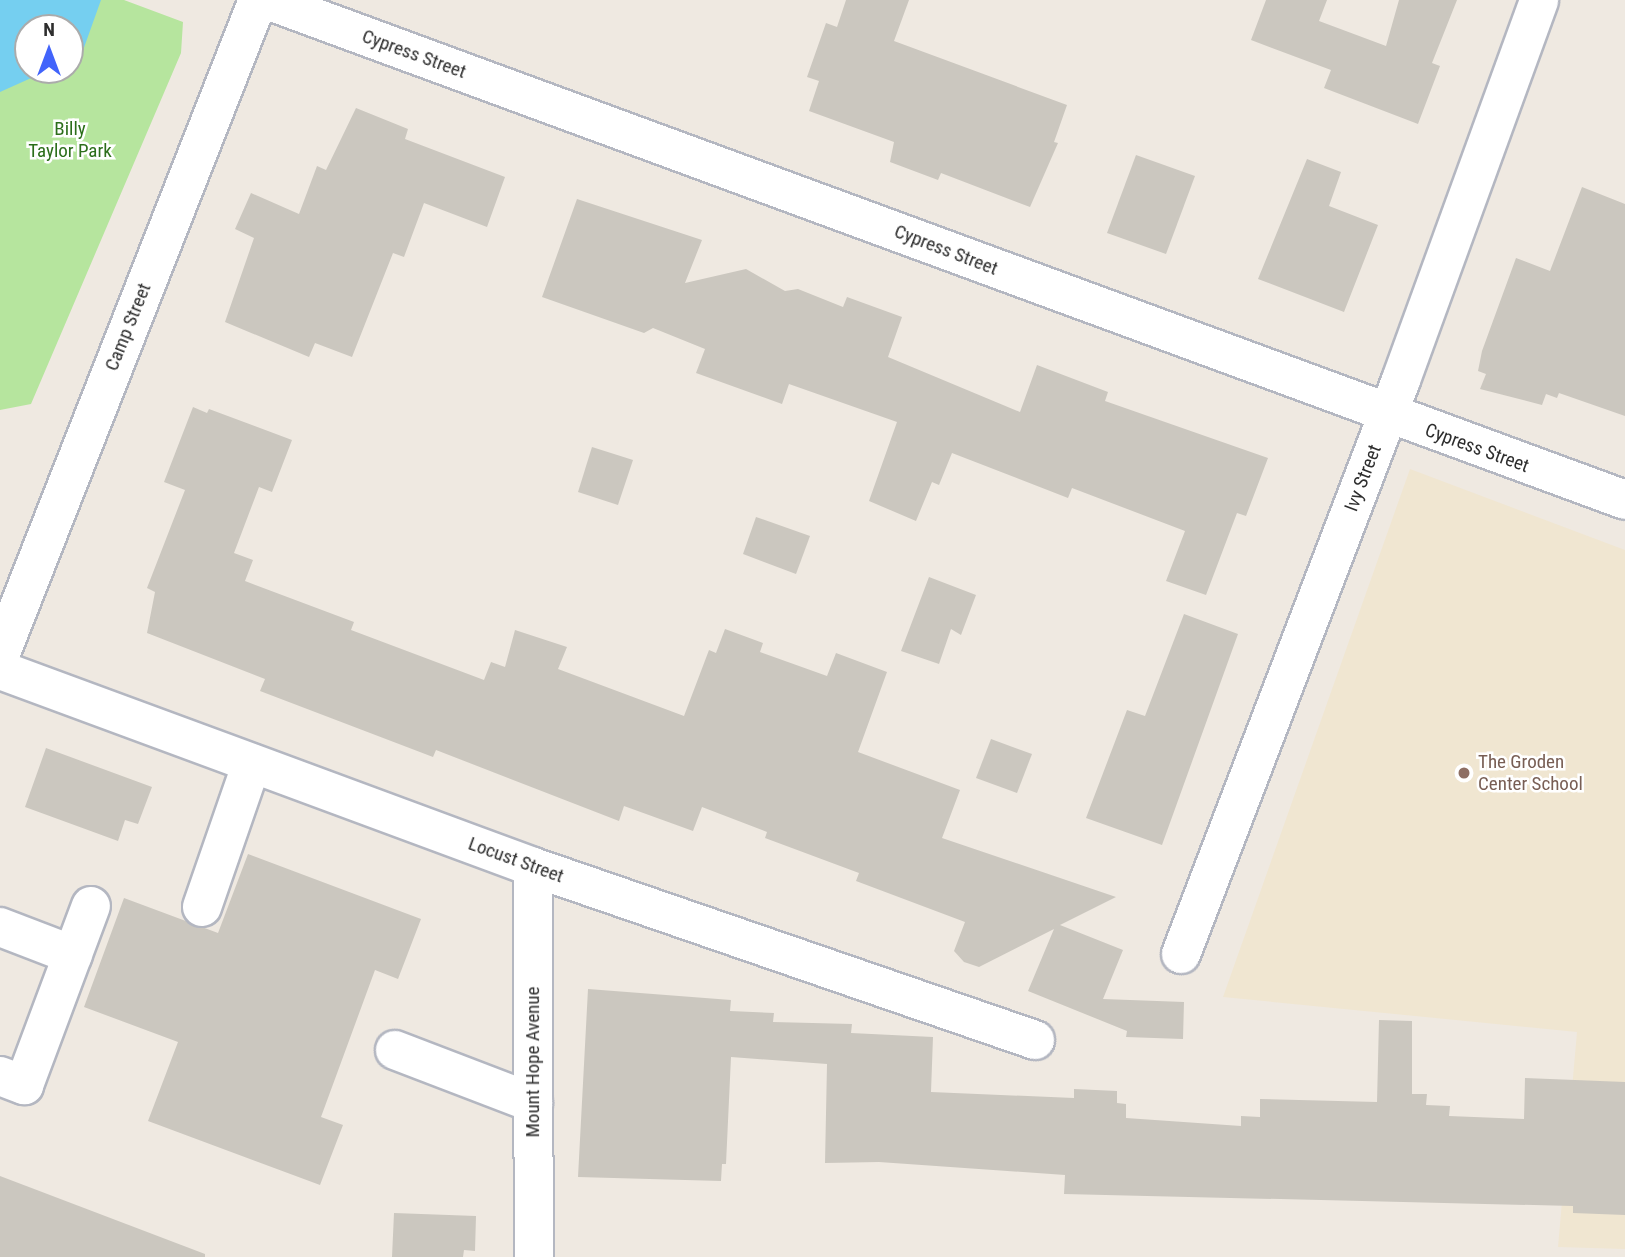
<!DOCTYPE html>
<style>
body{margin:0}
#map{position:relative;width:1625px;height:1257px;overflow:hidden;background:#efe9e1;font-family:"Roboto Condensed",sans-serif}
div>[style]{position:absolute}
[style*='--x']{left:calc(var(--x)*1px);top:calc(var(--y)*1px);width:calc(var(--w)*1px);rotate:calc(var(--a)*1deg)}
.education>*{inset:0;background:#f0e6d1}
.green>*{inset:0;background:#b6e59e}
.water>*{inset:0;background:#75cff0}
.building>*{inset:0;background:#cbc7bf}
.roads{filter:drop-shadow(2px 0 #b4b7c1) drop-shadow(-2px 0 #b4b7c1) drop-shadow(0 2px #b4b7c1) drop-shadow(0 -2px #b4b7c1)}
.minor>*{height:38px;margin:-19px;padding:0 19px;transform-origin:19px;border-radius:19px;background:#fff}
.dots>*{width:19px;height:19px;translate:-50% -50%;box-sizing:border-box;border:4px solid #fff;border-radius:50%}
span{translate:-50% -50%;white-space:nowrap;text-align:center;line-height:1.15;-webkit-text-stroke:5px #fff;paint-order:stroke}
.street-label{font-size:19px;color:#2e2e2e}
.park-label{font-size:19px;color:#2c6e1b}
.education-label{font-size:19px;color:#785e54}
.left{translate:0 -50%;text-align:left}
.north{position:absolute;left:14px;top:14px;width:70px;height:70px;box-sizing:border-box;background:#fff;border:2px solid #ababab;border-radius:50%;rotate:0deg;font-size:19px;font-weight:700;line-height:28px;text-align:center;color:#2e2e2e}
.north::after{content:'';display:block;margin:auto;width:24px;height:32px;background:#4264fb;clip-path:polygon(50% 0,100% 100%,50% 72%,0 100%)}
</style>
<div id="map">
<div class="education">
<i style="clip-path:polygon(1410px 469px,1625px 550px,1625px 1249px,1558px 1247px,1577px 1032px,1223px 997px)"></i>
</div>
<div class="green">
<i style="clip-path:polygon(evenodd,0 0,124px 0,183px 22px,181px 53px,31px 404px,0 410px,0 0,28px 28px,70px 28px,70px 70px,28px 70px,28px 28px)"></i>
</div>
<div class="water">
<i style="clip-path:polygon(0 0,101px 0,81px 56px,70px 61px,70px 28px,28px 28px,28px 70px,49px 70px,0 92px)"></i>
</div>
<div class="building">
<i style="clip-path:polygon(846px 0,909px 0,894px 41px,1067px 105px,1054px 142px,1058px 143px,1030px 207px,941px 173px,938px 180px,890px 162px,894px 142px,809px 111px,819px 81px,807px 77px,826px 23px,837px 27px)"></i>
<i style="clip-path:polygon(1266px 0,1327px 0,1319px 21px,1386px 46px,1399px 0,1457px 0,1432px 63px,1440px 66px,1418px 124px,1324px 88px,1331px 70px,1251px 40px)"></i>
<i style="clip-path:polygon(356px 108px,408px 129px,405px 139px,505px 177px,487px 227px,424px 203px,404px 257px,393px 253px,352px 357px,315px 343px,309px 357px,225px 322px,254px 238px,235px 229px,251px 193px,299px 214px,317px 166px,326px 170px)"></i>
<i style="clip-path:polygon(1136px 155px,1195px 176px,1166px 254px,1107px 233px)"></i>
<i style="clip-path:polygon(1307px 159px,1341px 172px,1329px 206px,1378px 225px,1344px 312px,1258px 279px)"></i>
<i style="clip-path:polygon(1582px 187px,1625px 204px,1625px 416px,1559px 393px,1557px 398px,1546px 394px,1542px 405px,1480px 389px,1486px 374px,1478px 371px,1482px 351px,1516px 258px,1550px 271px)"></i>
<i style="clip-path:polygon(577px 199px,702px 240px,685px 283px,746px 269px,785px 291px,798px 289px,843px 307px,847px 297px,902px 317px,888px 357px,1020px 412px,1037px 365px,1108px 392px,1105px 401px,1268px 458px,1246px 516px,1237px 513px,1206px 595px,1166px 581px,1185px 531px,1072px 488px,1068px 498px,952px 453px,939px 485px,932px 482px,916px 521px,869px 501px,897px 422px,789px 384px,782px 404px,696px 373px,705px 349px,653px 328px,644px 333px,542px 297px)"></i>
<i style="clip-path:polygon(193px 407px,207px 413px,209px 409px,292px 440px,272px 492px,259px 487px,234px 553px,253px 560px,245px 581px,354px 622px,351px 630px,484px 680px,491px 662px,505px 667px,515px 630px,567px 647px,558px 669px,684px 716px,709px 650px,716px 653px,725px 629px,763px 643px,760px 652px,827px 676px,836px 653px,887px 672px,858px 752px,960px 790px,942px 838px,1116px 897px,1060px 925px,1123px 950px,1103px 999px,1184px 1002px,1183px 1039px,1126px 1037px,1127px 1031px,1028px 991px,1054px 929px,979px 967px,964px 962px,954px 951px,965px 922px,856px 881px,859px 873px,765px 838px,767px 832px,702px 807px,693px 831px,624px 806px,619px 821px,436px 750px,433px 757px,260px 691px,265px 679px,147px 633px,155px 592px,147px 588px,185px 490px,164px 482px)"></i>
<i style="clip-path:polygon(592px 447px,633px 460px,618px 505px,578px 492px)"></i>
<i style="clip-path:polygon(756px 517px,810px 536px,796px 574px,743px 554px)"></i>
<i style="clip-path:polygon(929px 577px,976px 595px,961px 635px,951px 629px,939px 664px,901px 651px)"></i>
<i style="clip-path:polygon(1184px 614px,1238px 634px,1162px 845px,1086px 818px,1127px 710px,1145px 716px)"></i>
<i style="clip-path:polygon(991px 739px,1032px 754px,1017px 793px,976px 778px)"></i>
<i style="clip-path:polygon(46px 748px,152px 787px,138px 824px,125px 820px,118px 841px,25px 807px)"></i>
<i style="clip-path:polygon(248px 854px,421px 919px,398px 979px,375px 970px,321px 1117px,343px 1125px,320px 1185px,148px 1121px,178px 1042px,84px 1007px,124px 898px,218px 933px)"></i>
<i style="clip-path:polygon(588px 989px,731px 1000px,730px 1011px,774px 1013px,773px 1022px,852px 1024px,851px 1033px,933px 1037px,931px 1092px,1074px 1098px,1074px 1089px,1117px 1091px,1117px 1103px,1126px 1104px,1126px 1118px,1241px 1126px,1241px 1116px,1260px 1117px,1260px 1099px,1377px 1102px,1379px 1020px,1412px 1021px,1412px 1094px,1427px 1094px,1426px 1105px,1450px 1106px,1449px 1116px,1524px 1119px,1525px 1078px,1625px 1082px,1625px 1215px,1573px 1213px,1573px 1206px,1064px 1194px,1065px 1175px,879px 1162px,825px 1163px,827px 1064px,731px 1057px,726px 1164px,722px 1164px,721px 1181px,578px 1177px)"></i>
<i style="clip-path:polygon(0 1176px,205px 1254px,205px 1257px,0 1257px)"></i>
<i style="clip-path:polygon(394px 1213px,476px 1216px,475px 1251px,464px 1250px,463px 1257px,392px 1257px)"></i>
</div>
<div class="roads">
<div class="minor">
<i style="--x:267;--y:0;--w:1447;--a:20.21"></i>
<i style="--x:0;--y:655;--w:704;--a:-68.5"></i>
<i style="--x:0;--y:670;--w:568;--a:20.28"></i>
<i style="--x:533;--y:867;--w:531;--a:19.02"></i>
<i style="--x:533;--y:867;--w:390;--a:89.9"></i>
<i style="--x:202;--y:907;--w:152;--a:-70.9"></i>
<i style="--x:0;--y:927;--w:78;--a:21"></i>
<i style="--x:1181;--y:954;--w:615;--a:-69.03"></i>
<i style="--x:1401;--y:380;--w:404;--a:-70"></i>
<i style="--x:395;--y:1050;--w:148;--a:21"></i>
<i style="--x:0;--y:1076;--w:26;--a:21"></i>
<i style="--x:24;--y:1085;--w:191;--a:-69.5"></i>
</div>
</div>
<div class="dots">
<i style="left:1464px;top:773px;background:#8d6e63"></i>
</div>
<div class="street-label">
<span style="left:414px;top:54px;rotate:20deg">Cypress Street</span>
<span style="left:946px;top:250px;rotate:21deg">Cypress Street</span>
<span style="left:128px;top:327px;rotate:-68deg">Camp Street</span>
<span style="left:1477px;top:448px;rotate:20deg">Cypress Street</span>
<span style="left:1363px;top:478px;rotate:-69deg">Ivy Street</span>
<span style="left:516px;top:860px;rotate:20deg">Locust Street</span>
<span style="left:533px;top:1062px;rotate:-90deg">Mount Hope Avenue</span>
</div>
<div class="park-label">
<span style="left:70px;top:140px">Billy<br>Taylor Park</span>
</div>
<div class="education-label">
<span class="left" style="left:1478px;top:773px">The Groden<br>Center School</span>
</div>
<div class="north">N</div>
</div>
